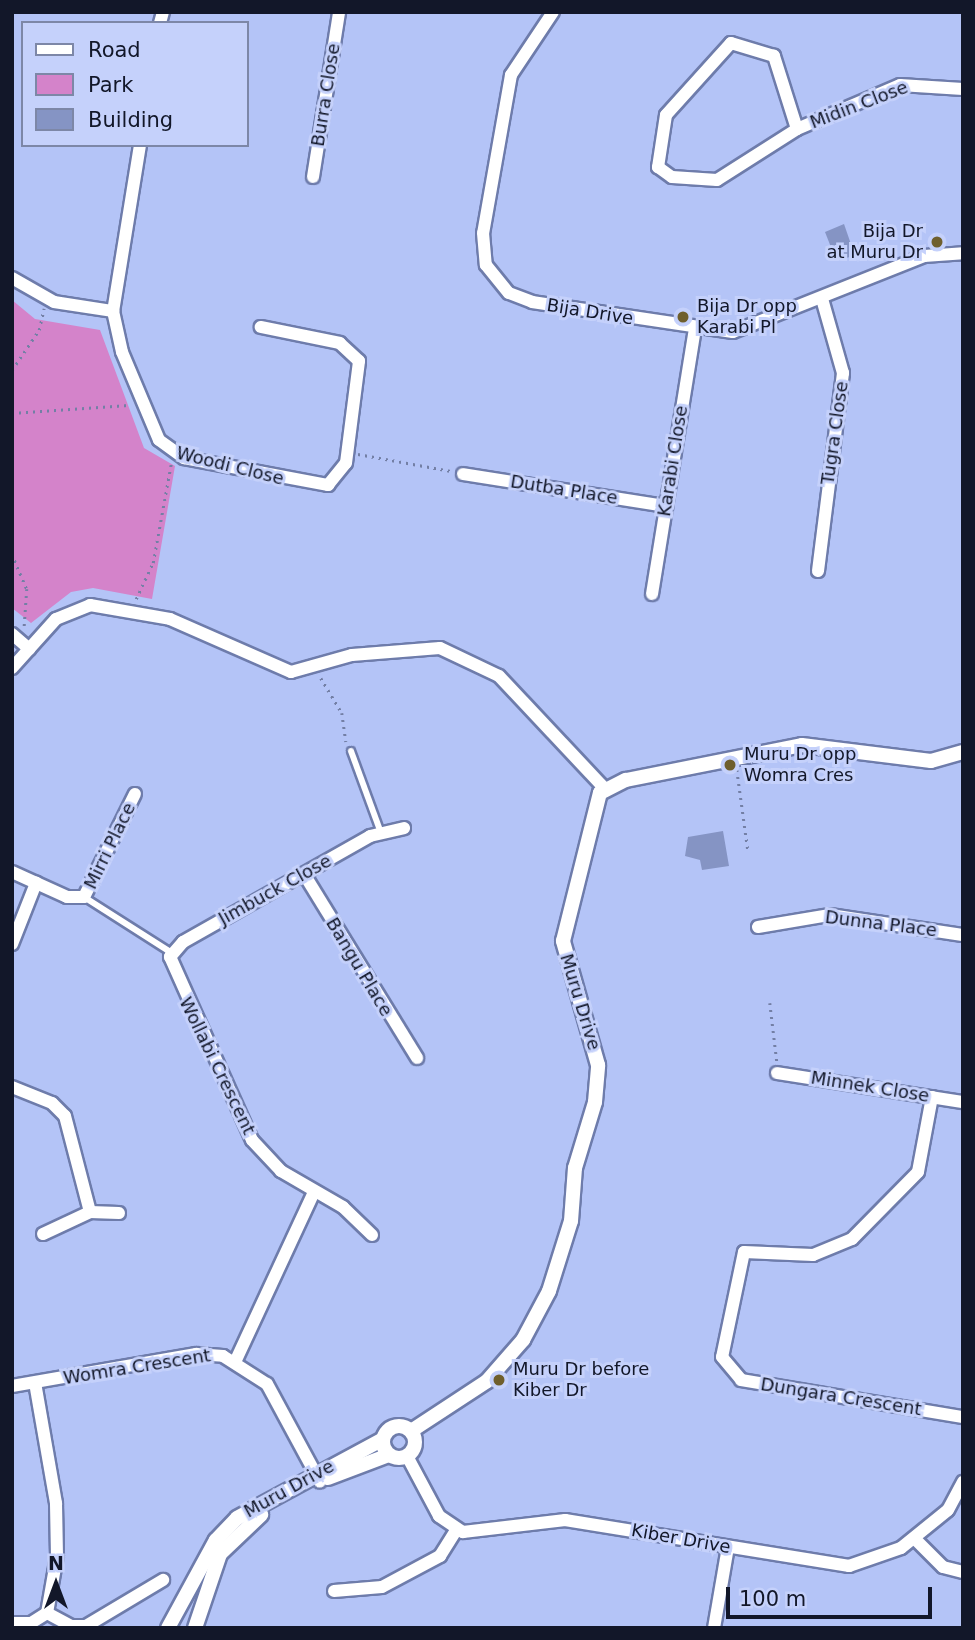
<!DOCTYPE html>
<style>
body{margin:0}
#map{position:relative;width:975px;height:1640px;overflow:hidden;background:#b4c4f7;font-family:"DejaVu Sans",sans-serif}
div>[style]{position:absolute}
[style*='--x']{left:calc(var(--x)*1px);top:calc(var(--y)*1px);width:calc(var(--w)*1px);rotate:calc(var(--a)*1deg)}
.green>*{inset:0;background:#d483ca}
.building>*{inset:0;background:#8594c4}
.path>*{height:2.5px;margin-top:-1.25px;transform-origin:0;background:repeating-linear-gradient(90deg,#737fa5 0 2px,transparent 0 7px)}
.roads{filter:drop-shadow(2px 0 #6e7cab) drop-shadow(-2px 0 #6e7cab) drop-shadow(0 2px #6e7cab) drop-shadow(0 -2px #6e7cab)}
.service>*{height:6px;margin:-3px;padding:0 3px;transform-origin:3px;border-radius:3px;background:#fff}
.minor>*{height:12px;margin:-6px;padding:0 6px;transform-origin:6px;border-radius:6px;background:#fff}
.tertiary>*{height:14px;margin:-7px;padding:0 7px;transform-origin:7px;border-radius:7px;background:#fff}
.tertiary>.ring{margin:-7px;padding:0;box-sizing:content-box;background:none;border:14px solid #fff;border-radius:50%}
.dots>*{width:19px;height:19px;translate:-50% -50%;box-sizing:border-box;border:4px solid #c5d1fb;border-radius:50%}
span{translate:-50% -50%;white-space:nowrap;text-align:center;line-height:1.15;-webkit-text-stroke:6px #c5d1fb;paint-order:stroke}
.street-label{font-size:18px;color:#121729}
.poi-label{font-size:18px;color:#121729}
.right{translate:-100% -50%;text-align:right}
.left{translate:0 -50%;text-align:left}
.frame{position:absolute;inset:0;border:14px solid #121729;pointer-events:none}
.legend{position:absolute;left:21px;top:21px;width:228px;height:126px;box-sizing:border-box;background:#c5d1fb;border:2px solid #7d87a7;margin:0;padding:9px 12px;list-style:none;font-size:21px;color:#121729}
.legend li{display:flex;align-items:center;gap:14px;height:35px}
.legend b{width:35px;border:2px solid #7d87a7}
.north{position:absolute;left:21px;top:1549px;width:70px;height:70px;-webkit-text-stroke:5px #c5d1fb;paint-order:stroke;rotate:0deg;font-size:19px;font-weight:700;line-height:28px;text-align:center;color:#121729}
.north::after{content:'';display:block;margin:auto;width:24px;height:32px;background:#121729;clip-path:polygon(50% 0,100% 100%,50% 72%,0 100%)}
.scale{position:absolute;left:726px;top:1587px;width:206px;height:32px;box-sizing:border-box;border:4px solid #121729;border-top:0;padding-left:9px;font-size:21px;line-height:24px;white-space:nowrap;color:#121729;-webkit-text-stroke:5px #c5d1fb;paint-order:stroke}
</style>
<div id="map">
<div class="green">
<i style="clip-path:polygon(12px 300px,35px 319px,100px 330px,144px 448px,175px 466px,152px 599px,93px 588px,71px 592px,31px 623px,12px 608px)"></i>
</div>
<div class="building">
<i style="clip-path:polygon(844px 224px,855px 256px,836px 260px,825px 232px)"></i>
<i style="clip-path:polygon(723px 831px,729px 866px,702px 870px,700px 860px,685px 856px,688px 837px)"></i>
</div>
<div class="path">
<i style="--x:12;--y:370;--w:48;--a:-56"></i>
<i style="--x:39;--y:330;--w:22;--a:-77"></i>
<i style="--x:12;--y:413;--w:117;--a:-3.9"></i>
<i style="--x:358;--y:454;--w:96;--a:10.3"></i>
<i style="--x:12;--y:554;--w:38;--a:67"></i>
<i style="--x:27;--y:589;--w:39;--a:94"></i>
<i style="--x:136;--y:599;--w:40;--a:-65"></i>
<i style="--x:153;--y:563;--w:101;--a:-79.7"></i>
<i style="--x:321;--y:678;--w:41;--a:59"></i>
<i style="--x:342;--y:713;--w:29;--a:82"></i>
<i style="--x:737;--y:770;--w:81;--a:82.2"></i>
<i style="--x:770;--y:1003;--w:59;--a:83.2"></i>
</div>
<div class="roads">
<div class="service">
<i style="--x:351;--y:751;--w:87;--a:69.9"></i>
<i style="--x:84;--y:897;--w:104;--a:32.5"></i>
</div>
<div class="minor">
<i style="--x:553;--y:12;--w:76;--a:123.7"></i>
<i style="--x:511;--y:75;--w:160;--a:100"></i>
<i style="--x:483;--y:233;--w:32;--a:85"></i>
<i style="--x:486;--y:265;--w:36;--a:51"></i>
<i style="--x:509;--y:293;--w:25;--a:21"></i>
<i style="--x:532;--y:302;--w:203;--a:8.5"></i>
<i style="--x:733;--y:332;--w:206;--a:-21.7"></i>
<i style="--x:924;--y:256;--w:39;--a:-4"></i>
<i style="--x:160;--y:23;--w:11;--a:-75"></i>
<i style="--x:797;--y:129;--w:77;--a:-107.5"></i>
<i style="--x:774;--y:56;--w:45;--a:-163.2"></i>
<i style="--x:731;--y:43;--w:97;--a:132.1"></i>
<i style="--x:666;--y:115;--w:53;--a:98.7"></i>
<i style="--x:658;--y:167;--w:17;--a:36"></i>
<i style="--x:672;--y:177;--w:45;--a:3.8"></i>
<i style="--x:717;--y:180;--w:95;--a:-32.5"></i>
<i style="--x:797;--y:129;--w:112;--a:-23.1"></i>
<i style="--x:900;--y:85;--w:63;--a:3.6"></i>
<i style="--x:140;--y:145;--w:168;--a:99.2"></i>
<i style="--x:113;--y:311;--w:42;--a:77.6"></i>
<i style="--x:122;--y:352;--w:95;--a:67.2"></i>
<i style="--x:159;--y:440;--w:31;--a:36"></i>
<i style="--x:184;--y:458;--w:147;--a:10.6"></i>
<i style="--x:328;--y:485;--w:28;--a:-51"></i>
<i style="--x:346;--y:463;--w:103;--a:-82.7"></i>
<i style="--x:359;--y:361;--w:26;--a:-137"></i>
<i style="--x:340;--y:343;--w:81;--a:-168.6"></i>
<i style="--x:313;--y:177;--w:167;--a:-81"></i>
<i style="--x:12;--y:278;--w:48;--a:29.7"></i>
<i style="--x:54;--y:302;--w:60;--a:8.7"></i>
<i style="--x:463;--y:474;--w:206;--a:9"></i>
<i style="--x:818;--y:571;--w:200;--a:-82.8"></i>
<i style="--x:843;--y:373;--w:77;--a:-105.8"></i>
<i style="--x:652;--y:594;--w:268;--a:-80.8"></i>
<i style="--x:12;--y:634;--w:23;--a:41"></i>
<i style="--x:12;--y:668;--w:66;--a:-48.1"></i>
<i style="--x:56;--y:619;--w:37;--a:-22"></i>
<i style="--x:90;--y:605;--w:81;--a:9.9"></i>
<i style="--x:170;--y:619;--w:132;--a:23.7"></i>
<i style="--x:291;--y:672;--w:63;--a:-15.6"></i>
<i style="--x:352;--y:655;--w:88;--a:-4.5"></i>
<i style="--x:440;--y:648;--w:65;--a:25.4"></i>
<i style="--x:499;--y:676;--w:154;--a:46.8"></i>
<i style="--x:12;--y:872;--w:60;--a:24.4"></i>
<i style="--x:67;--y:897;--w:17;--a:0"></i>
<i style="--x:84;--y:897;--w:115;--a:-63.7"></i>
<i style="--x:304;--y:874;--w:216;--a:58.4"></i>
<i style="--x:758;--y:927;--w:73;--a:-9.5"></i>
<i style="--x:830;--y:915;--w:134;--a:8.6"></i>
<i style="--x:12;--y:944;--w:66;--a:-68.5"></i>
<i style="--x:777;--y:1073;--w:188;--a:8.9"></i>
<i style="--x:12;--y:1087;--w:43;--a:21.8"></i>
<i style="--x:52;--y:1103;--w:18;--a:45"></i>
<i style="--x:65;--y:1116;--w:99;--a:75.4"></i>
<i style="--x:932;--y:1097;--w:76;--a:100.6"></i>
<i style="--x:918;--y:1172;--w:94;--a:134.6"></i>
<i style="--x:852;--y:1239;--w:42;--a:157.7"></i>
<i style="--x:813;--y:1255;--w:69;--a:-177.5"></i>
<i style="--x:744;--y:1252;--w:107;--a:101.8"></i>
<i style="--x:722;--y:1357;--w:30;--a:50"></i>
<i style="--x:741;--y:1380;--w:225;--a:9.5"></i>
<i style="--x:43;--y:1234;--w:52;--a:-25.1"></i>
<i style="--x:90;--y:1212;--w:29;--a:2"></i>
<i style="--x:372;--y:1235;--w:40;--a:-136"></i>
<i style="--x:343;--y:1207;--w:72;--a:-149.9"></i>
<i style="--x:281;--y:1171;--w:42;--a:-133.1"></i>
<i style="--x:252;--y:1140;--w:201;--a:-114.1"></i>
<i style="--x:170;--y:957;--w:20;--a:-49"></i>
<i style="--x:183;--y:942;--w:215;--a:-29.5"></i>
<i style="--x:370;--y:836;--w:35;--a:-13"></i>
<i style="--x:236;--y:1360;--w:185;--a:-65.1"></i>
<i style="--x:12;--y:1386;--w:187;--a:-9.9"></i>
<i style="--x:196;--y:1354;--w:27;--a:4"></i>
<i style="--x:223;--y:1356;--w:52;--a:32.5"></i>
<i style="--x:267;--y:1384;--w:111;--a:61.6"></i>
<i style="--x:407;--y:1456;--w:68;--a:61.9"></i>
<i style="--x:439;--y:1516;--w:29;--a:34"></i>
<i style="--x:463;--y:1532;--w:103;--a:-6.7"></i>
<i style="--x:565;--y:1520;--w:288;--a:9.2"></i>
<i style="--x:849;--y:1566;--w:55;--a:-19.1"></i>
<i style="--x:901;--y:1548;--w:60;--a:-39"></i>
<i style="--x:948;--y:1510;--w:32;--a:-62"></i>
<i style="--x:914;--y:1538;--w:41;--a:45"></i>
<i style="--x:943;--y:1567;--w:21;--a:14"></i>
<i style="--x:334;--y:1591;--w:48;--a:-4.8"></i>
<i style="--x:382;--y:1587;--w:66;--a:-28.1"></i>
<i style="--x:440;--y:1556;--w:31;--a:-58"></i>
<i style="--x:47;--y:1613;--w:27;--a:28"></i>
<i style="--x:71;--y:1626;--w:15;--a:0"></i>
<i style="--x:86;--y:1626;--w:90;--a:-30.9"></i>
<i style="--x:12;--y:1623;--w:19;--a:0"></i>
<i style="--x:31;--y:1623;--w:19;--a:-32"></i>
<i style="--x:47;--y:1613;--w:58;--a:-80"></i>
<i style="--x:57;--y:1556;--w:53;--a:-91.1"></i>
<i style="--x:56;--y:1503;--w:122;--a:-99.9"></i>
<i style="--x:714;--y:1628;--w:82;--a:-80.2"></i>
</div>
<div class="tertiary">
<i class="ring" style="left:383px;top:1426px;width:18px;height:18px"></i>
<i style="--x:411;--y:1431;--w:91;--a:-33.3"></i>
<i style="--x:487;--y:1381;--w:55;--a:-48.7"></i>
<i style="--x:523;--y:1340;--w:55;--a:-62"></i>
<i style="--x:549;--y:1291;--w:73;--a:-72.6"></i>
<i style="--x:571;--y:1221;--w:53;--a:-85.7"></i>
<i style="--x:575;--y:1168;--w:69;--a:-73.1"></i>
<i style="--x:595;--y:1102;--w:37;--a:-85"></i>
<i style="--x:598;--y:1065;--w:129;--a:-105.8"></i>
<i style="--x:563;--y:941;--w:153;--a:-76"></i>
<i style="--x:600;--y:793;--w:29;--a:-27"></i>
<i style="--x:626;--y:780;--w:179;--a:-11.2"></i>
<i style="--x:802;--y:745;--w:130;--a:7.1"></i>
<i style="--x:931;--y:761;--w:33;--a:-16"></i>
<i style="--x:328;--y:1478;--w:65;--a:-20.7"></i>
<i style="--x:168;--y:1628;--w:100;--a:-61.4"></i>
<i style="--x:216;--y:1540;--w:30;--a:-46"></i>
<i style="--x:237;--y:1518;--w:166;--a:-28.4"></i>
<i style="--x:195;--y:1628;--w:78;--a:-71.3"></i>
<i style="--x:220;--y:1554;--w:57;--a:-43.6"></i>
</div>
</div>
<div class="dots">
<i style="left:937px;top:242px;background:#6f5f2d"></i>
<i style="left:683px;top:317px;background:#6f5f2d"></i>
<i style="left:730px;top:765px;background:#6f5f2d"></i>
<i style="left:499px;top:1380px;background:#6f5f2d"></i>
</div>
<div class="street-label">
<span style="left:326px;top:95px;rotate:-81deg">Burra Close</span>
<span style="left:859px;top:105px;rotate:-21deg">Midin Close</span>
<span style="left:590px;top:312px;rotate:9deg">Bija Drive</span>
<span style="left:835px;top:433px;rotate:-82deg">Tugra Close</span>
<span style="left:673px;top:461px;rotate:-81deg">Karabi Close</span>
<span style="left:230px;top:466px;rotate:14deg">Woodi Close</span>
<span style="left:564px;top:490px;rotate:9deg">Dutba Place</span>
<span style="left:110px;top:846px;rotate:-64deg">Mirri Place</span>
<span style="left:275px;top:890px;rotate:-29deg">Jimbuck Close</span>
<span style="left:881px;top:924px;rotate:7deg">Dunna Place</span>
<span style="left:359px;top:967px;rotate:59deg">Bangu Place</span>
<span style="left:580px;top:1002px;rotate:73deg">Muru Drive</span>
<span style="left:217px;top:1066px;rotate:64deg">Wollabi Crescent</span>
<span style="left:870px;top:1087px;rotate:9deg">Minnek Close</span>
<span style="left:137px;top:1367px;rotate:-9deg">Womra Crescent</span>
<span style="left:841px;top:1397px;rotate:9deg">Dungara Crescent</span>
<span style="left:289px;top:1489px;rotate:-29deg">Muru Drive</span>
<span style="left:681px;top:1539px;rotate:10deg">Kiber Drive</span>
</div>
<div class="poi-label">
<span class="right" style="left:923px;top:242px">Bija Dr<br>at Muru Dr</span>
<span class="left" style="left:697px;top:317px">Bija Dr opp<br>Karabi Pl</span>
<span class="left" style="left:744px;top:765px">Muru Dr opp<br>Womra Cres</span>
<span class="left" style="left:513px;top:1380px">Muru Dr before<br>Kiber Dr</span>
</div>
<div class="frame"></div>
<ul class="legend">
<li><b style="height:9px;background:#fff"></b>Road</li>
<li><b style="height:19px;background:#d483ca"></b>Park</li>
<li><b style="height:19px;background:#8594c4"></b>Building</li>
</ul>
<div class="north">N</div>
<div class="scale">100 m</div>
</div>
